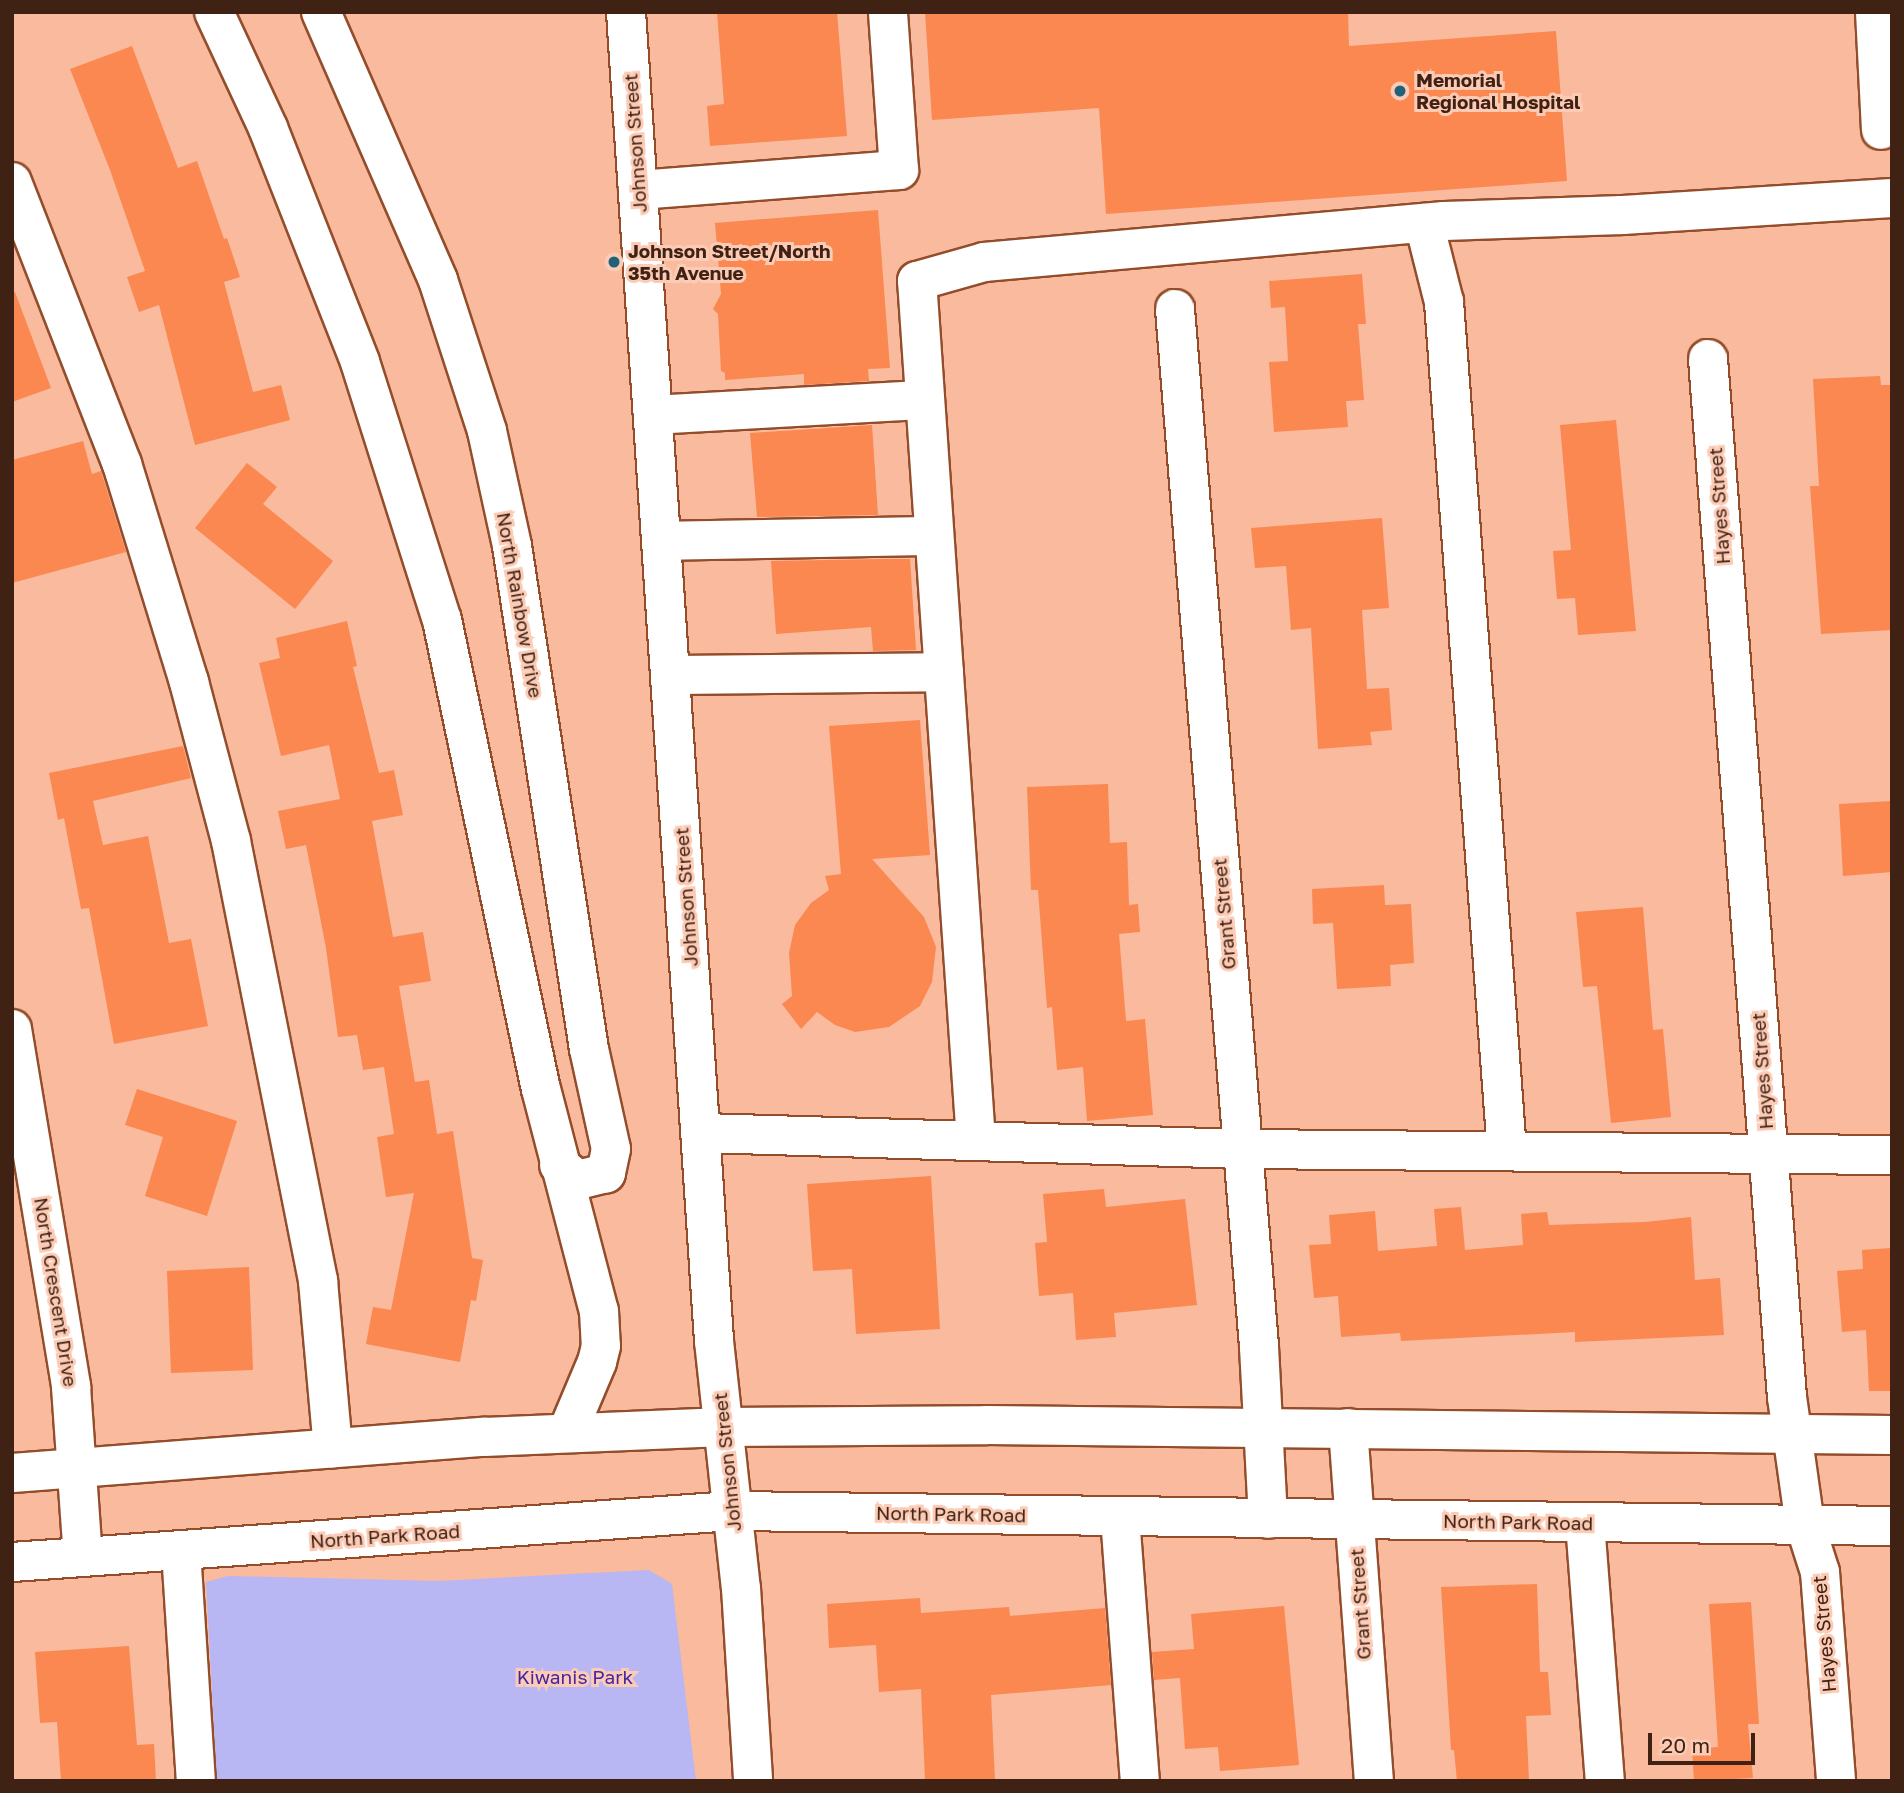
<!DOCTYPE html>
<style>
body{margin:0}
#map{position:relative;width:1904px;height:1793px;overflow:hidden;background:#f9ba9d;font-family:"Golos Text",sans-serif}
div>[style]{position:absolute}
[style*='--x']{left:calc(var(--x)*1px);top:calc(var(--y)*1px);width:calc(var(--w)*1px);rotate:calc(var(--a)*1deg)}
.green>*{inset:0;background:#b8b6f3}
.building>*{inset:0;background:#fa8850}
.roads{filter:drop-shadow(2px 0 #934d2b) drop-shadow(-2px 0 #934d2b) drop-shadow(0 2px #934d2b) drop-shadow(0 -2px #934d2b)}
.minor>*{height:38px;margin:-19px;padding:0 19px;transform-origin:19px;border-radius:19px;background:#fff}
.dots>*{width:19px;height:19px;translate:-50% -50%;box-sizing:border-box;border:4px solid #fccbb5;border-radius:50%}
span{translate:-50% -50%;white-space:nowrap;text-align:center;line-height:1.15;-webkit-text-stroke:6px #fccbb5;paint-order:stroke}
.poi-label{font-size:19px;color:#402214;font-weight:700}
.left{translate:0 -50%;text-align:left}
.street-label{font-size:19px;color:#402214}
.park-label{font-size:19px;color:#4426a3}
.frame{position:absolute;inset:0;border:14px solid #402214;pointer-events:none}
.scale{position:absolute;left:1648px;top:1733px;width:107px;height:32px;box-sizing:border-box;border:4px solid #402214;border-top:0;padding-left:9px;font-size:21px;line-height:24px;white-space:nowrap;color:#402214;-webkit-text-stroke:5px #fccbb5;paint-order:stroke}
</style>
<div id="map">
<div class="green">
<i style="clip-path:polygon(649px 1570px,672px 1584px,696px 1781px,217px 1781px,206px 1582px,228px 1576px,438px 1581px)"></i>
</div>
<div class="building">
<i style="clip-path:polygon(717px 12px,837px 12px,847px 136px,710px 146px,707px 106px,724px 104px)"></i>
<i style="clip-path:polygon(925px 12px,1348px 12px,1349px 46px,1556px 31px,1567px 181px,1106px 214px,1099px 108px,932px 120px)"></i>
<i style="clip-path:polygon(132px 46px,178px 168px,197px 161px,224px 239px,227px 238px,240px 277px,224px 282px,253px 392px,281px 385px,290px 420px,195px 445px,159px 305px,139px 312px,127px 277px,145px 271px,110px 170px,70px 69px)"></i>
<i style="clip-path:polygon(878px 210px,890px 368px,868px 369px,869px 381px,804px 385px,804px 374px,725px 380px,725px 373px,721px 371px,718px 314px,713px 309px,721px 294px,715px 223px)"></i>
<i style="clip-path:polygon(1362px 274px,1366px 324px,1358px 324px,1364px 400px,1346px 401px,1348px 427px,1274px 432px,1269px 362px,1288px 361px,1285px 307px,1271px 308px,1269px 281px)"></i>
<i style="clip-path:polygon(15px 292px,51px 388px,12px 402px,12px 293px)"></i>
<i style="clip-path:polygon(1880px 376px,1881px 385px,1892px 385px,1892px 630px,1821px 634px,1810px 486px,1819px 486px,1813px 379px)"></i>
<i style="clip-path:polygon(1616px 420px,1636px 631px,1578px 635px,1575px 598px,1557px 599px,1553px 551px,1571px 550px,1560px 425px)"></i>
<i style="clip-path:polygon(872px 425px,878px 515px,757px 517px,750px 433px)"></i>
<i style="clip-path:polygon(83px 441px,92px 474px,101px 471px,126px 552px,12px 583px,12px 460px)"></i>
<i style="clip-path:polygon(247px 463px,277px 487px,263px 504px,333px 561px,295px 609px,195px 528px)"></i>
<i style="clip-path:polygon(1382px 518px,1389px 608px,1362px 610px,1367px 689px,1389px 688px,1392px 730px,1370px 732px,1372px 745px,1318px 749px,1311px 628px,1291px 630px,1286px 566px,1255px 568px,1251px 528px)"></i>
<i style="clip-path:polygon(881px 559px,910px 559px,916px 650px,873px 651px,871px 627px,776px 634px,771px 561px)"></i>
<i style="clip-path:polygon(347px 621px,357px 666px,353px 667px,379px 773px,394px 770px,403px 815px,372px 821px,393px 937px,423px 932px,431px 981px,399px 986px,415px 1082px,429px 1080px,437px 1134px,453px 1131px,472px 1258px,483px 1260px,476px 1301px,471px 1300px,460px 1362px,366px 1344px,373px 1307px,391px 1310px,414px 1193px,386px 1197px,377px 1137px,394px 1134px,384px 1067px,363px 1070px,357px 1035px,338px 1037px,326px 948px,306px 845px,286px 849px,278px 811px,340px 799px,329px 745px,281px 756px,259px 663px,280px 658px,276px 638px)"></i>
<i style="clip-path:polygon(920px 720px,930px 855px,872px 859px,924px 917px,936px 947px,932px 982px,920px 1006px,889px 1027px,855px 1032px,835px 1025px,817px 1012px,801px 1029px,782px 1004px,792px 996px,789px 953px,795px 925px,811px 903px,829px 890px,825px 876px,841px 874px,829px 726px)"></i>
<i style="clip-path:polygon(183px 746px,191px 778px,93px 801px,103px 845px,148px 836px,169px 943px,191px 939px,208px 1026px,114px 1044px,89px 908px,81px 909px,64px 818px,58px 820px,49px 773px)"></i>
<i style="clip-path:polygon(1108px 784px,1110px 843px,1127px 842px,1129px 905px,1138px 904px,1140px 932px,1119px 934px,1126px 1021px,1145px 1019px,1153px 1115px,1087px 1121px,1083px 1067px,1057px 1070px,1052px 1007px,1047px 1008px,1038px 890px,1031px 890px,1027px 787px)"></i>
<i style="clip-path:polygon(1892px 801px,1892px 872px,1843px 876px,1839px 804px)"></i>
<i style="clip-path:polygon(1384px 885px,1385px 905px,1411px 904px,1414px 963px,1390px 965px,1391px 986px,1337px 989px,1333px 923px,1313px 924px,1312px 889px)"></i>
<i style="clip-path:polygon(1643px 907px,1653px 1030px,1663px 1029px,1671px 1117px,1611px 1123px,1597px 986px,1583px 987px,1576px 912px)"></i>
<i style="clip-path:polygon(137px 1089px,237px 1121px,207px 1216px,145px 1196px,163px 1137px,125px 1125px)"></i>
<i style="clip-path:polygon(931px 1176px,940px 1329px,856px 1334px,852px 1269px,813px 1271px,807px 1184px)"></i>
<i style="clip-path:polygon(1104px 1189px,1106px 1207px,1185px 1199px,1197px 1305px,1114px 1313px,1116px 1337px,1076px 1340px,1073px 1293px,1039px 1296px,1035px 1243px,1047px 1242px,1043px 1194px)"></i>
<i style="clip-path:polygon(1461px 1207px,1465px 1250px,1523px 1245px,1521px 1214px,1547px 1212px,1549px 1225px,1645px 1222px,1691px 1217px,1695px 1280px,1720px 1278px,1724px 1335px,1575px 1342px,1575px 1332px,1401px 1341px,1400px 1333px,1341px 1337px,1338px 1296px,1314px 1298px,1309px 1245px,1331px 1244px,1329px 1215px,1375px 1211px,1378px 1251px,1437px 1246px,1434px 1209px)"></i>
<i style="clip-path:polygon(1892px 1248px,1892px 1391px,1869px 1391px,1866px 1330px,1842px 1332px,1837px 1271px,1863px 1269px,1862px 1250px)"></i>
<i style="clip-path:polygon(249px 1267px,253px 1370px,171px 1373px,167px 1271px)"></i>
<i style="clip-path:polygon(1537px 1584px,1540px 1672px,1548px 1672px,1551px 1715px,1526px 1716px,1529px 1781px,1457px 1781px,1454px 1750px,1451px 1750px,1441px 1587px)"></i>
<i style="clip-path:polygon(920px 1598px,921px 1613px,1009px 1607px,1010px 1616px,1105px 1608px,1111px 1685px,991px 1695px,995px 1781px,925px 1781px,921px 1689px,879px 1692px,876px 1645px,829px 1648px,827px 1604px)"></i>
<i style="clip-path:polygon(1751px 1602px,1759px 1724px,1748px 1724px,1753px 1778px,1694px 1781px,1692px 1749px,1718px 1747px,1709px 1604px)"></i>
<i style="clip-path:polygon(1284px 1606px,1299px 1765px,1220px 1771px,1218px 1747px,1185px 1749px,1180px 1678px,1154px 1680px,1152px 1652px,1194px 1649px,1191px 1614px)"></i>
<i style="clip-path:polygon(129px 1646px,137px 1745px,154px 1744px,156px 1781px,61px 1781px,57px 1722px,40px 1723px,35px 1652px)"></i>
</div>
<div class="roads">
<div class="minor">
<i style="--x:214;--y:12;--w:128;--a:65"></i>
<i style="--x:268;--y:128;--w:251;--a:68.5"></i>
<i style="--x:360;--y:362;--w:271;--a:72.4"></i>
<i style="--x:442;--y:620;--w:479;--a:78.1"></i>
<i style="--x:541;--y:1089;--w:229;--a:75.4"></i>
<i style="--x:599;--y:1311;--w:35;--a:87"></i>
<i style="--x:601;--y:1346;--w:16;--a:104"></i>
<i style="--x:597;--y:1362;--w:77;--a:112.9"></i>
<i style="--x:321;--y:12;--w:292;--a:66.4"></i>
<i style="--x:438;--y:280;--w:159;--a:72"></i>
<i style="--x:487;--y:431;--w:118;--a:77.7"></i>
<i style="--x:512;--y:546;--w:509;--a:81.3"></i>
<i style="--x:589;--y:1049;--w:102;--a:77.6"></i>
<i style="--x:611;--y:1149;--w:25;--a:102"></i>
<i style="--x:606;--y:1173;--w:29;--a:166"></i>
<i style="--x:578;--y:1180;--w:24;--a:-142"></i>
<i style="--x:626;--y:12;--w:1332;--a:86.21"></i>
<i style="--x:714;--y:1341;--w:248;--a:83.8"></i>
<i style="--x:741;--y:1588;--w:193;--a:86.4"></i>
<i style="--x:1875;--y:12;--w:118;--a:87.1"></i>
<i style="--x:12;--y:182;--w:303;--a:68.7"></i>
<i style="--x:122;--y:464;--w:228;--a:72.9"></i>
<i style="--x:189;--y:682;--w:164;--a:75.2"></i>
<i style="--x:231;--y:841;--w:449;--a:78.8"></i>
<i style="--x:318;--y:1281;--w:168;--a:84.9"></i>
<i style="--x:638;--y:190;--w:262;--a:-4.4"></i>
<i style="--x:899;--y:170;--w:158;--a:-94"></i>
<i style="--x:1424;--y:223;--w:81;--a:75.8"></i>
<i style="--x:1444;--y:302;--w:851;--a:85.76"></i>
<i style="--x:1175;--y:309;--w:1041;--a:85.37"></i>
<i style="--x:1259;--y:1347;--w:172;--a:87"></i>
<i style="--x:1708;--y:359;--w:1041;--a:85.65"></i>
<i style="--x:1787;--y:1397;--w:129;--a:82"></i>
<i style="--x:1805;--y:1525;--w:49;--a:72.3"></i>
<i style="--x:1820;--y:1572;--w:210;--a:85.6"></i>
<i style="--x:653;--y:415;--w:272;--a:-3.2"></i>
<i style="--x:662;--y:541;--w:272;--a:-1.1"></i>
<i style="--x:671;--y:675;--w:273;--a:-0.6"></i>
<i style="--x:12;--y:1029;--w:363;--a:80.6"></i>
<i style="--x:71;--y:1387;--w:170;--a:86"></i>
<i style="--x:702;--y:1133;--w:541;--a:1.69"></i>
<i style="--x:1243;--y:1149;--w:649;--a:0.53"></i>
<i style="--x:976;--y:1141;--w:862;--a:-93.92"></i>
<i style="--x:917;--y:281;--w:70;--a:-15.8"></i>
<i style="--x:984;--y:262;--w:462;--a:-5.1"></i>
<i style="--x:1444;--y:221;--w:178;--a:-1.9"></i>
<i style="--x:1622;--y:215;--w:271;--a:-3.6"></i>
<i style="--x:1348;--y:1428;--w:354;--a:85.8"></i>
<i style="--x:12;--y:1473;--w:473;--a:-4.4"></i>
<i style="--x:484;--y:1437;--w:240;--a:-2.4"></i>
<i style="--x:724;--y:1427;--w:263;--a:-0.4"></i>
<i style="--x:987;--y:1425;--w:905;--a:0.63"></i>
<i style="--x:1120;--y:1517;--w:265;--a:85.7"></i>
<i style="--x:1585;--y:1523;--w:259;--a:85.6"></i>
<i style="--x:181;--y:1551;--w:230;--a:86.3"></i>
<i style="--x:12;--y:1562;--w:722;--a:-4.05"></i>
<i style="--x:732;--y:1511;--w:1160;--a:0.74"></i>
</div>
</div>
<div class="dots">
<i style="left:1400px;top:91px;background:#226177"></i>
<i style="left:614px;top:262px;background:#226177"></i>
</div>
<div class="poi-label">
<span class="left" style="left:1416px;top:91px">Memorial<br>Regional Hospital</span>
<span class="left" style="left:628px;top:262px">Johnson Street/North<br>35th Avenue</span>
</div>
<div class="street-label">
<span style="left:635px;top:143px;rotate:-94deg">Johnson Street</span>
<span style="left:1719px;top:506px;rotate:-94deg">Hayes Street</span>
<span style="left:520px;top:605px;rotate:80deg">North Rainbow Drive</span>
<span style="left:686px;top:897px;rotate:-94deg">Johnson Street</span>
<span style="left:1224px;top:914px;rotate:-95deg">Grant Street</span>
<span style="left:1762px;top:1071px;rotate:-94deg">Hayes Street</span>
<span style="left:56px;top:1292px;rotate:81deg">North Crescent Drive</span>
<span style="left:727px;top:1462px;rotate:-96deg">Johnson Street</span>
<span style="left:951px;top:1514px;rotate:1deg">North Park Road</span>
<span style="left:1518px;top:1522px;rotate:1deg">North Park Road</span>
<span style="left:385px;top:1536px;rotate:-4deg">North Park Road</span>
<span style="left:1360px;top:1604px;rotate:-94deg">Grant Street</span>
<span style="left:1824px;top:1634px;rotate:-95deg">Hayes Street</span>
</div>
<div class="park-label">
<span style="left:575px;top:1677px">Kiwanis Park</span>
</div>
<div class="frame"></div>
<div class="scale">20 m</div>
</div>
